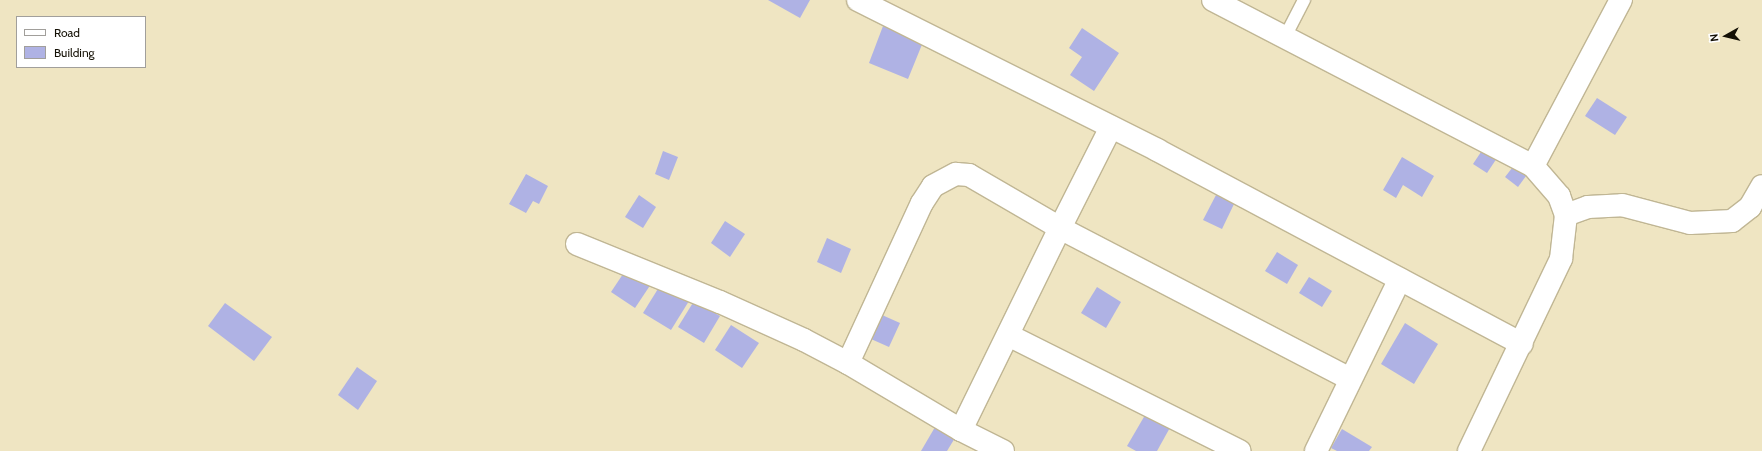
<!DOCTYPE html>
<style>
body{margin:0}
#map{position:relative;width:1762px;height:451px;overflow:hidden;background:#efe5c2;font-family:Cabin,sans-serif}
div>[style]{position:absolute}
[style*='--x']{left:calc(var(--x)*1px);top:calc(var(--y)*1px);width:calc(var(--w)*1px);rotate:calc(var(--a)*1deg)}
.building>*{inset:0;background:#afb2e4}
.roads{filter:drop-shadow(1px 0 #c0b694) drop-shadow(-1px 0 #c0b694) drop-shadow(0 1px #c0b694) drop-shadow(0 -1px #c0b694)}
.lane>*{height:12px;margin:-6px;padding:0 6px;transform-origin:6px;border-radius:6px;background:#fff}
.street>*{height:22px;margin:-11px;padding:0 11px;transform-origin:11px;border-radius:11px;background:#fff}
.secondary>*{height:22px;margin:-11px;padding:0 11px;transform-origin:11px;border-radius:11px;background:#fff}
span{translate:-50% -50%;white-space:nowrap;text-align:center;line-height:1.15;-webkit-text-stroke:4px #fff;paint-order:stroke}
.legend{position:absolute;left:16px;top:16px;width:130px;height:52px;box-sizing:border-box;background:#fff;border:1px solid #a19f9b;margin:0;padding:5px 7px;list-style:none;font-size:12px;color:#141005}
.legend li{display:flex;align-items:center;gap:8px;height:20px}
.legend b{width:20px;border:1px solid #a19f9b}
.north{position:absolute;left:1706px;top:16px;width:40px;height:40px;-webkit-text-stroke:3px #fff;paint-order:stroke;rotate:262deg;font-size:11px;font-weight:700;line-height:16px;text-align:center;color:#141005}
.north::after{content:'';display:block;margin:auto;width:14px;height:18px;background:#141005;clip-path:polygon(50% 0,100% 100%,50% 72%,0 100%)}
</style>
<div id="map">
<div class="building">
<i style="clip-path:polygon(768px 0,810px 0,800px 18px)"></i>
<i style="clip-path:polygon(883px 26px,923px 42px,908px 79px,869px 63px)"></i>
<i style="clip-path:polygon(1082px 28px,1119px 53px,1094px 91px,1070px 75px,1082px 57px,1069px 48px)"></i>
<i style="clip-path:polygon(1597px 98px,1627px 117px,1615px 135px,1585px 116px)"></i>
<i style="clip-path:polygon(1485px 146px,1499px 155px,1487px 173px,1473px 164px)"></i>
<i style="clip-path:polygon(663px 151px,678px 157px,669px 180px,655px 174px)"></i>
<i style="clip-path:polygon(1402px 157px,1434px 176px,1422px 197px,1403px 185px,1396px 198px,1383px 190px)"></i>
<i style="clip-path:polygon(1516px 163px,1529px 172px,1518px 187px,1505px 177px)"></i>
<i style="clip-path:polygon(526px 174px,548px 186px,539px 204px,533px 201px,526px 213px,509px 204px)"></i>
<i style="clip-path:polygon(639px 195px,656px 207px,643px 228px,625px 217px)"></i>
<i style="clip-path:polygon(1216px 195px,1234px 204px,1222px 229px,1203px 220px)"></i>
<i style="clip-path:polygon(725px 221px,745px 234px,730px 257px,711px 243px)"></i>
<i style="clip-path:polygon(827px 238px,851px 249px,841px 273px,817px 262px)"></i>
<i style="clip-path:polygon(1277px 252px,1298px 265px,1287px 284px,1265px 271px)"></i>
<i style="clip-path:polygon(627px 268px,651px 284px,635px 308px,611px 292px)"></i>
<i style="clip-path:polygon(1309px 277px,1332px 291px,1322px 307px,1299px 293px)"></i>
<i style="clip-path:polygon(661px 284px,689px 301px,671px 330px,643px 313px)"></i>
<i style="clip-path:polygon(1097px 287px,1121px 302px,1106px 328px,1081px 313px)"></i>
<i style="clip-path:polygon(694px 301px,720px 316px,704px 343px,678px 327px)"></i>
<i style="clip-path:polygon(225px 303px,272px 337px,254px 361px,208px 326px)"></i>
<i style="clip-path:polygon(882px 315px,900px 323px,889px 347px,871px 339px)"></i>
<i style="clip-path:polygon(1405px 323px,1438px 344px,1414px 384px,1381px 364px)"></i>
<i style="clip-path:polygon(731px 325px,759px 343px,742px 368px,715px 350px)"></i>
<i style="clip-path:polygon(357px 367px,377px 381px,358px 410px,338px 395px)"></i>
<i style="clip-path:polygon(1148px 410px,1172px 424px,1157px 451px,1136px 451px,1127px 446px)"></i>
<i style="clip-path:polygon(938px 422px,958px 433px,947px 451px,921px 451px)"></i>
<i style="clip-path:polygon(1342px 429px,1372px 447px,1369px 451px,1337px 451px,1331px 448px)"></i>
</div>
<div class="roads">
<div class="lane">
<i style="--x:1285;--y:37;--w:42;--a:-62.8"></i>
</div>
<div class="street">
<i style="--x:858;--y:0;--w:335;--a:26.6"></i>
<i style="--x:1157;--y:150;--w:413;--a:28"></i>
<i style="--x:1533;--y:166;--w:188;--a:-62.1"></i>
<i style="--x:1566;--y:215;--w:23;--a:-20"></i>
<i style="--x:1588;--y:207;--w:34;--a:-3"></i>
<i style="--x:1622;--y:205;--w:70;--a:14.8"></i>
<i style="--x:1690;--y:223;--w:42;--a:-2.7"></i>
<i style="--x:1732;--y:221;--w:23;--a:-38"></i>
<i style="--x:1750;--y:207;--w:24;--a:-60"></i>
<i style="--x:577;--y:244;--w:154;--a:22.1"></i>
<i style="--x:720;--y:302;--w:92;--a:24.3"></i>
<i style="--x:804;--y:340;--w:50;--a:27.6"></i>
<i style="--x:848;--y:363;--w:131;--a:30.7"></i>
<i style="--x:961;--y:430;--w:47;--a:26.6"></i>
<i style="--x:1008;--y:335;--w:259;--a:26.6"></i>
<i style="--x:848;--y:363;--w:176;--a:-65.2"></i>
<i style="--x:922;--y:203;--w:20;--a:-57"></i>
<i style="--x:933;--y:186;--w:26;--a:-28"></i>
<i style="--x:956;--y:174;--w:13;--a:4"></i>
<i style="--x:969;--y:175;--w:105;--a:30.2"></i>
<i style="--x:1060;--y:228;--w:113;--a:-63.2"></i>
<i style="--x:961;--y:430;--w:225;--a:-63.9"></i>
<i style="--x:1060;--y:228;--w:327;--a:27.5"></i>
<i style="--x:1316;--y:451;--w:191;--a:-64"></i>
</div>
<div class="secondary">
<i style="--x:1213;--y:0;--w:360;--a:27.4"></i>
<i style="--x:1533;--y:166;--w:40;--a:49"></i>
<i style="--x:1559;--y:196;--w:20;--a:70"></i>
<i style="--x:1566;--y:215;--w:44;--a:96.5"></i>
<i style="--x:1561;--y:259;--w:213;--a:115.6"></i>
</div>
</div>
<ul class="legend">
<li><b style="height:5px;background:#fff"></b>Road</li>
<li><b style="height:11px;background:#afb2e4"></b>Building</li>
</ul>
<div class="north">N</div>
</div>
